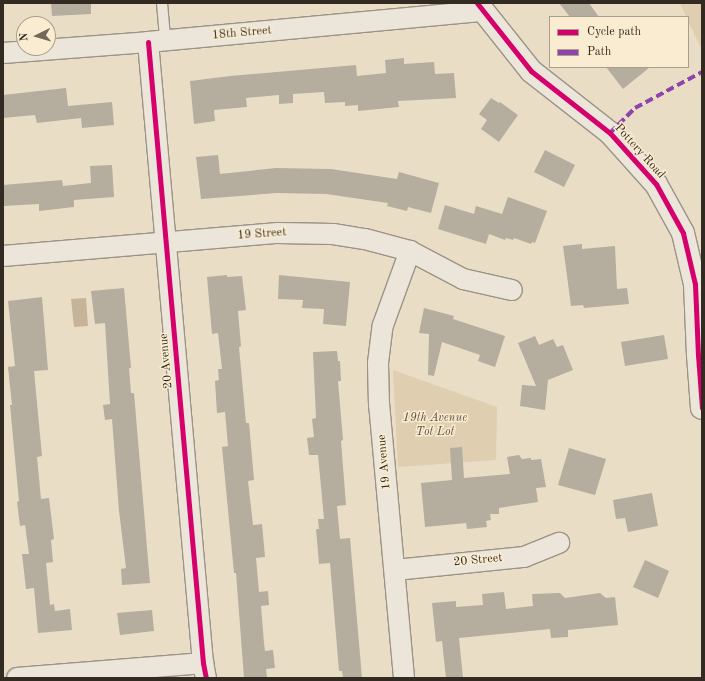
<!DOCTYPE html>
<style>
body{margin:0}
#map{position:relative;width:705px;height:681px;overflow:hidden;background:#e9ddc6;font-family:"Old Standard TT",serif}
div>[style]{position:absolute}
[style*='--x']{left:calc(var(--x)*1px);top:calc(var(--y)*1px);width:calc(var(--w)*1px);rotate:calc(var(--a)*1deg)}
.green>*{inset:0;background:#dfceb0}
.water>*{inset:0;background:#c5b498}
.building>*{inset:0;background:#b5ad9e}
.roads{filter:drop-shadow(1px 0 #9b9385) drop-shadow(-1px 0 #9b9385) drop-shadow(0 1px #9b9385) drop-shadow(0 -1px #9b9385)}
.lane>*{height:10px;margin:-5px;padding:0 5px;transform-origin:5px;border-radius:5px;background:#ece6da}
.street>*{height:20px;margin:-10px;padding:0 10px;transform-origin:10px;border-radius:10px;background:#ece6da}
.secondary>*{height:22px;margin:-11px;padding:0 11px;transform-origin:11px;border-radius:11px;background:#ece6da}
.quiet>*{height:4px;margin-top:-2px;transform-origin:0;background:repeating-linear-gradient(90deg,#8e44ad 0 8px,transparent 0 12px)}
.cycleway>*{height:5px;margin:-2.5px;padding:0 2.5px;transform-origin:2.5px;border-radius:2.5px;background:#d6006c}
span{translate:-50% -50%;white-space:nowrap;text-align:center;line-height:1.15;-webkit-text-stroke:3px #faecd0;paint-order:stroke}
.street-label{font-size:12px;color:#332a22}
.park-label{font-size:12px;color:#5c5041;font-style:italic}
.frame{position:absolute;inset:0;border:4px solid #332a22;pointer-events:none}
.legend{position:absolute;left:549px;top:16px;width:140px;height:52px;box-sizing:border-box;background:#faecd0;border:1px solid #aa9e8a;margin:0;padding:5px 7px;list-style:none;font-size:12px;color:#332a22}
.legend li{display:flex;align-items:center;gap:8px;height:20px}
.legend b{width:20px;border:1px solid #aa9e8a}
.north{position:absolute;left:16px;top:16px;width:40px;height:40px;box-sizing:border-box;background:#faecd0;border:1px solid #aa9e8a;border-radius:50%;rotate:265deg;font-size:11px;font-weight:700;line-height:16px;text-align:center;color:#332a22}
.north::after{content:'';display:block;margin:auto;width:14px;height:18px;background:#73695b;clip-path:polygon(50% 0,100% 100%,50% 72%,0 100%)}
</style>
<div id="map">
<div class="green">
<i style="clip-path:polygon(680px 3px,702px 3px,702px 50px,688px 21px,688px 17px,686px 17px)"></i>
<i style="clip-path:polygon(393px 370px,497px 407px,496px 460px,398px 467px)"></i>
</div>
<div class="water">
<i style="clip-path:polygon(86px 298px,88px 326px,74px 327px,71px 299px)"></i>
</div>
<div class="building">
<i style="clip-path:polygon(51px 3px,91px 3px,91px 14px,52px 16px)"></i>
<i style="clip-path:polygon(559px 3px,589px 3px,599px 17px,570px 17px)"></i>
<i style="clip-path:polygon(404px 58px,404px 64px,434px 62px,435px 74px,454px 73px,456px 98px,398px 101px,399px 107px,358px 111px,358px 105px,345px 106px,345px 102px,325px 103px,324px 92px,293px 94px,293px 103px,279px 104px,279px 95px,246px 98px,247px 107px,214px 110px,215px 121px,194px 124px,190px 81px,230px 76px,356px 65px,357px 76px,386px 73px,385px 60px)"></i>
<i style="clip-path:polygon(606px 67px,650px 67px,623px 89px)"></i>
<i style="clip-path:polygon(66px 88px,68px 106px,112px 102px,114px 125px,82px 128px,81px 118px,37px 123px,35px 115px,3px 118px,3px 95px)"></i>
<i style="clip-path:polygon(491px 98px,499px 103px,500px 102px,518px 115px,499px 142px,481px 129px,487px 120px,479px 114px)"></i>
<i style="clip-path:polygon(545px 150px,575px 165px,564px 187px,534px 172px)"></i>
<i style="clip-path:polygon(218px 155px,220px 174px,276px 168px,331px 169px,397px 179px,399px 172px,439px 183px,431px 213px,408px 207px,407px 211px,387px 206px,388px 203px,326px 194px,277px 193px,201px 199px,196px 157px)"></i>
<i style="clip-path:polygon(112px 165px,114px 197px,74px 200px,74px 207px,39px 211px,39px 204px,3px 206px,3px 185px,62px 180px,63px 186px,91px 183px,90px 166px)"></i>
<i style="clip-path:polygon(508px 197px,547px 211px,535px 243px,532px 242px,531px 244px,514px 238px,513px 240px,506px 238px,505px 240px,489px 234px,486px 244px,438px 229px,445px 205px,474px 214px,476px 206px,502px 214px)"></i>
<i style="clip-path:polygon(582px 244px,582px 249px,615px 246px,617px 289px,627px 288px,629px 304px,584px 308px,583px 305px,571px 306px,563px 246px)"></i>
<i style="clip-path:polygon(227px 275px,227px 277px,242px 276px,246px 310px,238px 311px,241px 346px,239px 347px,246px 423px,249px 423px,254px 480px,248px 481px,253px 525px,262px 524px,265px 557px,256px 558px,259px 592px,268px 591px,269px 605px,261px 606px,264px 643px,265px 651px,273px 650px,275px 668px,266px 669px,267px 678px,244px 678px,236px 573px,234px 573px,222px 447px,228px 446px,225px 412px,217px 413px,215px 381px,219px 380px,218px 369px,222px 369px,218px 333px,212px 334px,207px 277px)"></i>
<i style="clip-path:polygon(279px 275px,350px 282px,346px 326px,323px 324px,324px 309px,302px 308px,303px 300px,278px 299px)"></i>
<i style="clip-path:polygon(124px 288px,131px 368px,129px 368px,131px 393px,134px 393px,150px 583px,122px 585px,121px 569px,126px 568px,119px 511px,112px 419px,105px 420px,103px 405px,110px 404px,105px 323px,95px 324px,91px 291px)"></i>
<i style="clip-path:polygon(42px 297px,48px 370px,34px 371px,42px 456px,37px 457px,41px 499px,49px 498px,54px 539px,51px 540px,53px 562px,46px 563px,50px 605px,54px 604px,55px 611px,70px 609px,72px 630px,38px 633px,34px 588px,26px 589px,22px 554px,29px 554px,25px 525px,20px 526px,17px 502px,19px 501px,10px 405px,12px 405px,8px 367px,15px 366px,8px 301px)"></i>
<i style="clip-path:polygon(424px 308px,454px 316px,453px 319px,505px 336px,495px 367px,478px 361px,480px 355px,442px 342px,434px 376px,428px 375px,429px 334px,419px 333px)"></i>
<i style="clip-path:polygon(664px 335px,668px 359px,625px 366px,621px 342px)"></i>
<i style="clip-path:polygon(535px 336px,539px 345px,553px 339px,557px 347px,563px 345px,573px 370px,548px 380px,545px 410px,520px 406px,522px 385px,536px 386px,518px 343px)"></i>
<i style="clip-path:polygon(337px 351px,338px 361px,340px 361px,341px 381px,338px 381px,343px 440px,341px 441px,346px 505px,337px 506px,340px 539px,350px 538px,362px 678px,343px 678px,342px 671px,339px 671px,330px 563px,319px 564px,316px 529px,319px 529px,318px 519px,324px 519px,318px 455px,309px 455px,307px 438px,314px 437px,312px 419px,316px 418px,313px 352px)"></i>
<i style="clip-path:polygon(462px 447px,464px 478px,510px 474px,507px 457px,519px 455px,522px 459px,531px 458px,531px 460px,541px 459px,546px 487px,536px 488px,538px 502px,499px 508px,499px 514px,490px 514px,491px 520px,486px 521px,487px 527px,467px 529px,466px 523px,425px 527px,421px 483px,452px 480px,450px 448px)"></i>
<i style="clip-path:polygon(569px 448px,606px 459px,595px 495px,558px 485px)"></i>
<i style="clip-path:polygon(652px 493px,658px 526px,628px 532px,625px 518px,616px 519px,613px 500px)"></i>
<i style="clip-path:polygon(645px 560px,669px 571px,658px 598px,633px 587px)"></i>
<i style="clip-path:polygon(504px 592px,506px 609px,533px 606px,532px 594px,560px 593px,565px 598px,600px 593px,606px 598px,615px 597px,618px 625px,568px 630px,568px 637px,551px 638px,550px 629px,459px 638px,463px 678px,446px 678px,442px 641px,436px 642px,432px 603px,456px 601px,456px 607px,483px 605px,482px 594px)"></i>
<i style="clip-path:polygon(152px 610px,154px 631px,120px 635px,117px 613px)"></i>
</div>
<div class="roads">
<div class="lane">
<i style="--x:162;--y:3;--w:37;--a:85"></i>
</div>
<div class="street">
<i style="--x:148;--y:42;--w:623;--a:84.94"></i>
<i style="--x:203;--y:663;--w:15;--a:79"></i>
<i style="--x:3;--y:53;--w:145;--a:-4.3"></i>
<i style="--x:148;--y:42;--w:334;--a:-5.3"></i>
<i style="--x:3;--y:256;--w:276;--a:-4.8"></i>
<i style="--x:278;--y:233;--w:55;--a:1"></i>
<i style="--x:333;--y:234;--w:32;--a:9"></i>
<i style="--x:365;--y:239;--w:47;--a:14.9"></i>
<i style="--x:410;--y:251;--w:60;--a:27.8"></i>
<i style="--x:463;--y:279;--w:50;--a:12.7"></i>
<i style="--x:395;--y:570;--w:130;--a:-5.8"></i>
<i style="--x:524;--y:557;--w:38;--a:-22"></i>
<i style="--x:17;--y:678;--w:187;--a:-4.6"></i>
<i style="--x:404;--y:678;--w:274;--a:-95.2"></i>
<i style="--x:379;--y:405;--w:42;--a:-91.4"></i>
<i style="--x:378;--y:363;--w:38;--a:-83"></i>
<i style="--x:383;--y:325;--w:79;--a:-70"></i>
</div>
<div class="secondary">
<i style="--x:477;--y:3;--w:87;--a:51.5"></i>
<i style="--x:531;--y:71;--w:100;--a:38.1"></i>
<i style="--x:610;--y:133;--w:69;--a:48"></i>
<i style="--x:656;--y:184;--w:56;--a:61.1"></i>
<i style="--x:683;--y:233;--w:52;--a:76.8"></i>
<i style="--x:695;--y:284;--w:71;--a:87.6"></i>
<i style="--x:698;--y:355;--w:53;--a:85.7"></i>
</div>
</div>
<div class="quiet">
<i style="--x:610;--y:133;--w:35;--a:-45"></i>
<i style="--x:635;--y:108;--w:76;--a:-28.2"></i>
</div>
<div class="cycleway">
<i style="--x:477;--y:3;--w:87;--a:51.5"></i>
<i style="--x:531;--y:71;--w:100;--a:38.1"></i>
<i style="--x:610;--y:133;--w:69;--a:48"></i>
<i style="--x:656;--y:184;--w:56;--a:61.1"></i>
<i style="--x:683;--y:233;--w:52;--a:76.8"></i>
<i style="--x:695;--y:284;--w:71;--a:87.6"></i>
<i style="--x:698;--y:355;--w:53;--a:85.7"></i>
<i style="--x:148;--y:42;--w:623;--a:84.94"></i>
<i style="--x:203;--y:663;--w:15;--a:79"></i>
</div>
<div class="street-label">
<span style="left:242px;top:34px;rotate:-5deg">18th Street</span>
<span style="left:639px;top:152px;rotate:48deg">Pottery Road</span>
<span style="left:262px;top:235px;rotate:-4deg">19 Street</span>
<span style="left:167px;top:361px;rotate:-95deg">20 Avenue</span>
<span style="left:385px;top:462px;rotate:-95deg">19 Avenue</span>
<span style="left:478px;top:561px;rotate:-5deg">20 Street</span>
</div>
<div class="park-label">
<span style="left:435px;top:426px">19th Avenue<br>Tot Lot</span>
</div>
<div class="frame"></div>
<ul class="legend">
<li><b style="height:5px;background:#d6006c"></b>Cycle path</li>
<li><b style="height:5px;background:#8e44ad"></b>Path</li>
</ul>
<div class="north">N</div>
</div>
